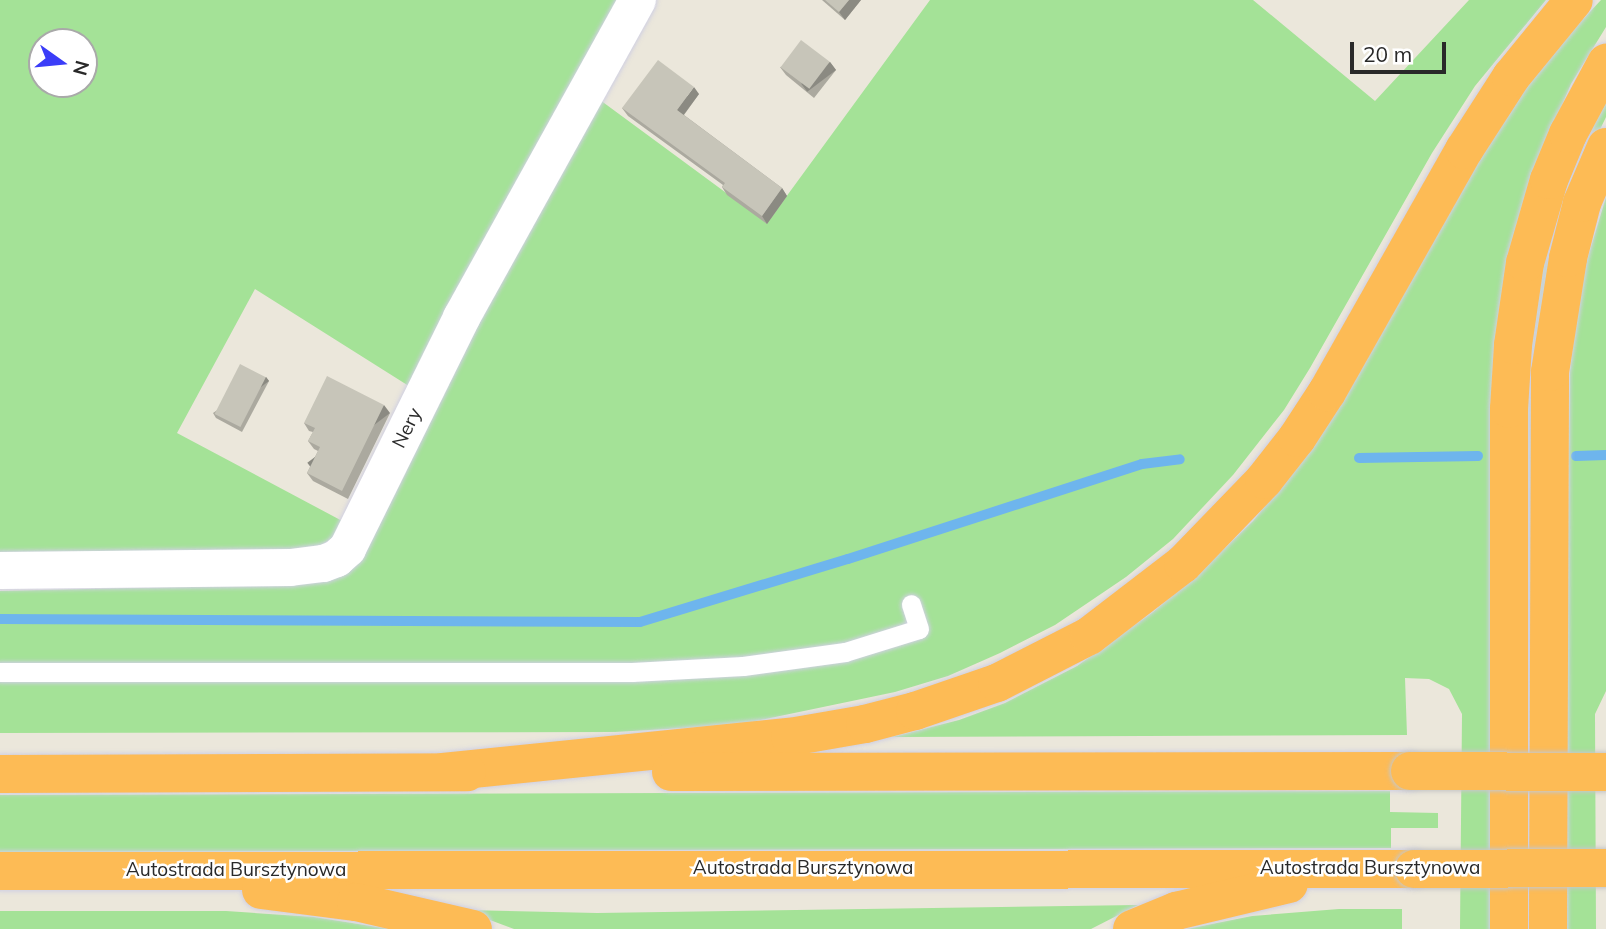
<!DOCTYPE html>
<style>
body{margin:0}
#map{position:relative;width:1606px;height:929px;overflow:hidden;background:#ebe7db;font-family:Mulish,sans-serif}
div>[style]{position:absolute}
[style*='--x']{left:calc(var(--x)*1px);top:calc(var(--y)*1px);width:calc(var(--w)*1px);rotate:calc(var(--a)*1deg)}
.green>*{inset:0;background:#a4e297}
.stream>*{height:10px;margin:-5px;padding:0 5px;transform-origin:5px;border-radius:5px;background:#6eb5ed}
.roads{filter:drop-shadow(0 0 2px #d0d0e2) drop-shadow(0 0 2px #d0d0e2)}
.lane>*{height:19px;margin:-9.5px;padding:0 9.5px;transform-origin:9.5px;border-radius:9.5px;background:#fff}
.street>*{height:37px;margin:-18.5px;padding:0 18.5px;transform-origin:18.5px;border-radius:18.5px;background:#fff}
.highway>*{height:38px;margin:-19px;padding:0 19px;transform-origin:19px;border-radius:19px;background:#fdbb55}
.bridges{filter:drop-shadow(0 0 2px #c7c7c7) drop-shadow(0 0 2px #c7c7c7)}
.highway-bridge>*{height:38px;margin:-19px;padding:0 19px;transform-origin:19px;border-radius:19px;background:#fdbb55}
.wall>*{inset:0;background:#aba99f}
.shaded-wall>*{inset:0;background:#8b8a82;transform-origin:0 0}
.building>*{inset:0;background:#c7c5b9;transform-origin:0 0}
span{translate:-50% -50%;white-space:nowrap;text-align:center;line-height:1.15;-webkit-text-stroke:5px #fff;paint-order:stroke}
.street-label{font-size:19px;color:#292929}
.north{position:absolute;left:28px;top:28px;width:70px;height:70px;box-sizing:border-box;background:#fff;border:2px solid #a9a9a9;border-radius:50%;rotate:105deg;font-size:19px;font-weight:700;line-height:28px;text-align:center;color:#292929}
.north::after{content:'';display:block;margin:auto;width:24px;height:32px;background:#3b3df8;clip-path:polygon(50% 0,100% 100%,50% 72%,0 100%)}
.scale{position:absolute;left:1350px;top:42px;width:96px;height:32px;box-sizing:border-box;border:4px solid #292929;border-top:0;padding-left:9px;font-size:21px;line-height:24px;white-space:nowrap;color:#292929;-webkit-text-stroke:5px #fff;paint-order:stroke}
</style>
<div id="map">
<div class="green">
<i style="clip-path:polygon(evenodd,0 0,624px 0,412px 388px,255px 289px,177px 433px,346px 523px,342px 532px,315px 549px,0 556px,0 0,42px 42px,84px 42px,84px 84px,42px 84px,42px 42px)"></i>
<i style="clip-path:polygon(930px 0,1253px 0,1375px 101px,1469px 0,1546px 0,1475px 86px,1432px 153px,1310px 368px,1284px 410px,1233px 475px,1173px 539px,1126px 577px,1055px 625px,1000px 653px,948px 676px,895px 692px,737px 725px,615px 732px,0 733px,0 591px,298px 584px,322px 581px,600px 100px,767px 223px)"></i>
<i style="clip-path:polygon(1601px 0,1606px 0,1606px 27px,1571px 84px,1539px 159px,1492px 929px,1460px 929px,1462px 714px,1449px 689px,1429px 679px,1405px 678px,1407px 735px,892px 737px,959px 720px,1005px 703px,1077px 666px,1153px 612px,1197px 575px,1253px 521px,1288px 478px,1488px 144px,1544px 61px)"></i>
<i style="clip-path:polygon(1606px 94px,1606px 117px,1581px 169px,1536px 727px,1523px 727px,1528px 365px,1538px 281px,1562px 190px)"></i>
<i style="clip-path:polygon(1606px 197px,1606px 691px,1595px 714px,1596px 929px,1563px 929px,1570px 371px,1581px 280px)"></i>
<i style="clip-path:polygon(1390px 791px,1390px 812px,1438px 813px,1438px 828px,1391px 828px,1391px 848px,0 852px,0 795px)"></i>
<i style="clip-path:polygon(1138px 905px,1091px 929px,514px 929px,463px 910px,597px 913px)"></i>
<i style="clip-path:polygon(1339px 909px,1402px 909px,1402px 929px,1187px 929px,1252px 916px)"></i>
<i style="clip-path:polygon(0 911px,226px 911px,314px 917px,390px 929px,0 929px)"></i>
</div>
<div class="stream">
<i style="--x:1576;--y:456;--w:30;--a:-2"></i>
<i style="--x:1359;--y:458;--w:119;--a:-1"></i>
<i style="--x:0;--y:619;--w:640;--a:0.27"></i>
<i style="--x:640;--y:622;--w:217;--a:-16.9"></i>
<i style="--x:848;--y:559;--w:309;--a:-17.9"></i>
<i style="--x:1142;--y:464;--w:38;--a:-7"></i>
</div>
<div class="roads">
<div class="lane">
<i style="--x:0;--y:672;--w:632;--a:0"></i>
<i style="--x:632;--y:672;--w:111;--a:-3.1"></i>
<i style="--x:743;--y:666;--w:103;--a:-7.8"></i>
<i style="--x:845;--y:652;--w:77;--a:-17.3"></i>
<i style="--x:919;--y:629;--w:26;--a:-108"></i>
</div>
<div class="street">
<i style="--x:0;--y:570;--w:290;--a:-0.6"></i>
<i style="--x:290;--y:567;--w:33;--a:-7"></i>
<i style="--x:323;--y:563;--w:14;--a:-21"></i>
<i style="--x:336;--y:558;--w:15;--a:-42"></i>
<i style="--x:347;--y:548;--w:258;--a:-63.7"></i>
<i style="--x:461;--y:317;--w:363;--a:-61"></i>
</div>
<div class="highway">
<i style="--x:443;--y:772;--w:349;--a:-5.8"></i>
<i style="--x:790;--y:737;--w:76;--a:-9.8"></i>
<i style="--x:865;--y:724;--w:52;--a:-14.6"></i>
<i style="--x:915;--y:711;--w:87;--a:-18.9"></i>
<i style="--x:997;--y:683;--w:103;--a:-27.1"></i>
<i style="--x:1089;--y:636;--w:118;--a:-37.5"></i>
<i style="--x:1183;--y:564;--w:117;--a:-46"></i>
<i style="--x:1264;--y:480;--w:53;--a:-51.8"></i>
<i style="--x:1297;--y:438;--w:55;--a:-56.9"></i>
<i style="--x:1327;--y:392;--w:278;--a:-60.5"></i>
<i style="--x:1464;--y:150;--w:87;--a:-57.2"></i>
<i style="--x:1511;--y:77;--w:99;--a:-50.7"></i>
<i style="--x:671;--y:772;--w:739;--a:-0.08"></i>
<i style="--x:0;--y:774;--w:467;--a:-0.2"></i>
<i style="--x:0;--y:871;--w:1414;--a:-0.08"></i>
<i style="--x:261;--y:890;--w:96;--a:7.2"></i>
<i style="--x:356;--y:902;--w:120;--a:13"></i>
<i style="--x:1132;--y:929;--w:48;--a:-22.2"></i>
<i style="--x:1176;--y:911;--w:116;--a:-13.4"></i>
<i style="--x:1509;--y:929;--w:520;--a:-90"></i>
<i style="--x:1509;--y:409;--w:64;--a:-86.4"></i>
<i style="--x:1513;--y:345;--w:83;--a:-81.7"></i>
<i style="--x:1525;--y:263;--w:86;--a:-73.9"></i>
<i style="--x:1549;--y:180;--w:50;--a:-67.6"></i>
<i style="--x:1568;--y:134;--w:81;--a:-61.8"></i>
<i style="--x:1548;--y:929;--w:557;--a:-89.79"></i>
<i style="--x:1550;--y:372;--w:115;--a:-81"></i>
<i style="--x:1568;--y:258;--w:57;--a:-75.7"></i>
<i style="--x:1582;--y:203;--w:61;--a:-66.8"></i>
</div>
</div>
<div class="bridges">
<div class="highway-bridge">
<i style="--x:1410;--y:771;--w:196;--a:0.3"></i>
<i style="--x:1414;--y:869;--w:192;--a:-0.3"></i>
</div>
</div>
<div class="wall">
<i style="clip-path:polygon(822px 0,861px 0,845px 20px)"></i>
<i style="clip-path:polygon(830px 62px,836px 70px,814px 98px,786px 75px,780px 67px)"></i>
<i style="clip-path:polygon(699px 94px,684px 115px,782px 188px,787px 196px,767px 224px,727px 195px,722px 187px,723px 185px,628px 116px,622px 108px)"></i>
<i style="clip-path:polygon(266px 377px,269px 381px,242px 432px,216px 418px,213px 413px)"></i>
<i style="clip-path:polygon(390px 413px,348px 499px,313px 481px,307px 473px,318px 451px,314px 449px,308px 441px,313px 432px,309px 431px,304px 423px)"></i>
</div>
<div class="shaded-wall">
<i style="clip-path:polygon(849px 0,861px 0,845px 20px,839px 12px)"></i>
<i style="left:830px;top:62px;width:10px;height:36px;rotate:53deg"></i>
<i style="clip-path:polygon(694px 87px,699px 94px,682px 117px,677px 110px)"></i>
<i style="clip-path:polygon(782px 188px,787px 196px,767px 224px,762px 216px)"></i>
<i style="left:266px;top:377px;width:5px;height:58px;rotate:53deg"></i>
<i style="left:384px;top:405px;width:10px;height:96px;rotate:53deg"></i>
</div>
<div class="building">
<i style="clip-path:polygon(825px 0,849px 0,839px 12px)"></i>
<i style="left:801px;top:40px;width:36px;height:34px;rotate:37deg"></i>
<i style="clip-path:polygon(658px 60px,694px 87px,677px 110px,782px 188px,762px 216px,722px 187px,725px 183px,622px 108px)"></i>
<i style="left:240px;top:364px;width:29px;height:56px;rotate:27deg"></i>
<i style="clip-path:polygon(327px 376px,384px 405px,342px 491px,307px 473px,320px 447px,308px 441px,315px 428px,304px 423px)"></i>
</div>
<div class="street-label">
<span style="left:407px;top:428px;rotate:-64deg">Nery</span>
<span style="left:803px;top:868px">Autostrada Bursztynowa</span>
<span style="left:1370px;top:868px">Autostrada Bursztynowa</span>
<span style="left:236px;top:870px">Autostrada Bursztynowa</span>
</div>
<div class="north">N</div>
<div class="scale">20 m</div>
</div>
